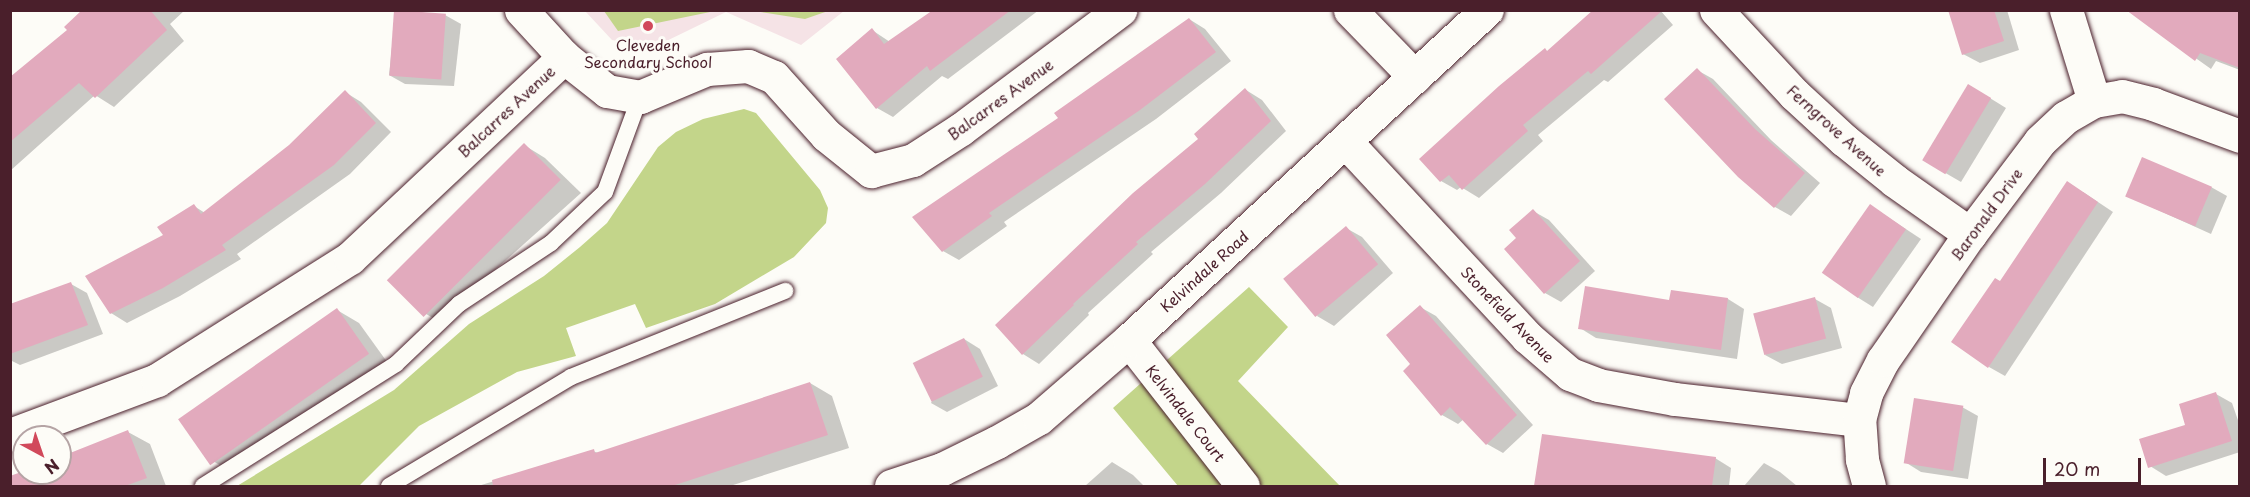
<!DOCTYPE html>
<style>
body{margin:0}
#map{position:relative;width:2250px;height:497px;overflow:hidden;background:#fdfcf7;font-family:"Playpen Sans",sans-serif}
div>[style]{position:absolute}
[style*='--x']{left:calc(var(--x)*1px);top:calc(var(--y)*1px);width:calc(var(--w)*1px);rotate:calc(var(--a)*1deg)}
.built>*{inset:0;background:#f5e3e6}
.green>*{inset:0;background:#c3d58a}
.shadow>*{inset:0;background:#0003}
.building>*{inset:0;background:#e2aabd;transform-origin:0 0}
.roads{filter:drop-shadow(0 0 2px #4a1f2b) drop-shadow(0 0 2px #4a1f2b)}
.service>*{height:16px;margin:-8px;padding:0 8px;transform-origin:8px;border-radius:8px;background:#fdfcf7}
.minor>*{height:33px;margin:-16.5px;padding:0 16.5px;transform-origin:16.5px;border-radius:16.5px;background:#fdfcf7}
.tertiary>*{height:33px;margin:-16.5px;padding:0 16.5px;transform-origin:16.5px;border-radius:16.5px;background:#fdfcf7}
.dots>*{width:16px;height:16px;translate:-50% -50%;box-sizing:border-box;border:3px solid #fdfcf7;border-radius:50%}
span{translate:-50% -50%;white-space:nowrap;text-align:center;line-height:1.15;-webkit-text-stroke:6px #fdfcf7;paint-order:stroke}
.poi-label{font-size:15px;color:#4a1f2b}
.street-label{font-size:15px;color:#4a1f2b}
.frame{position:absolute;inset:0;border:12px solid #4a1f2b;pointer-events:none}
.north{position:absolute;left:12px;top:425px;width:60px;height:60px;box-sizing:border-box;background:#fdfcf7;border:2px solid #b5a4a5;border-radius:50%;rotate:140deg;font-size:16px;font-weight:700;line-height:24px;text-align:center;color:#4a1f2b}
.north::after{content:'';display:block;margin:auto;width:21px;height:27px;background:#d1495b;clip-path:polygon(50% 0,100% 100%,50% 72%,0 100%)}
.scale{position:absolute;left:2043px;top:458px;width:98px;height:27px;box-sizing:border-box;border:3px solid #4a1f2b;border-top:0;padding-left:8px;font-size:18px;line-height:21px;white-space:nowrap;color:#4a1f2b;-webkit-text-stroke:4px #fdfcf7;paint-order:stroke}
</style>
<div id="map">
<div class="built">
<i style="clip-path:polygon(585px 11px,844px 11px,801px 45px,726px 12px,652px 48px,612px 40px)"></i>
</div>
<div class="green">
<i style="clip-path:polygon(604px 11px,715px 11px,618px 31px)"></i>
<i style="clip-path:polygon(754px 11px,828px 10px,828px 11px,805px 19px)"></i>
<i style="clip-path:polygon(744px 109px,756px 113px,820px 190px,828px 208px,826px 223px,794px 257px,715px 304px,646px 328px,635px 304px,566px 328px,576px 356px,517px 372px,419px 426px,359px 486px,237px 486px,394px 390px,469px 324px,544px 276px,580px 247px,607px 223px,658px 147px,676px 132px,703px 119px)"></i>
<i style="clip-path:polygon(1249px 287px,1288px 327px,1238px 381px,1340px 486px,1178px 486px,1113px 408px)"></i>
</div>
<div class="shadow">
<i style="clip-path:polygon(85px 10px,185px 10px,170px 24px,184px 41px,114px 107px,95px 95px,10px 171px,10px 79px,69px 30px)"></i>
<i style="clip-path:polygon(396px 10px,445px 15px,461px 24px,454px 86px,405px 84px,389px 75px)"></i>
<i style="clip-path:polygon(935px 10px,1039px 10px,948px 79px,942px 76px,893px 117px,877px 108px,872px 30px,890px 42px)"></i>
<i style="clip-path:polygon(1660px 10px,1673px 25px,1608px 82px,1604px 80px,1538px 135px,1543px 141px,1479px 198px,1461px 187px,1457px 190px,1441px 181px,1421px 159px,1545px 50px,1548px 52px)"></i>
<i style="clip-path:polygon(1949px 10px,2007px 10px,2019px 50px,1980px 63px,1963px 54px)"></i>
<i style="clip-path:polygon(2131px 12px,2240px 13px,2240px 70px,2216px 61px,2211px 69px)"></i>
<i style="clip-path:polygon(1189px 19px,1205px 29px,1231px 61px,1156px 119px,1004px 222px,1007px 226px,959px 260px,943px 251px,1060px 118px)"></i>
<i style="clip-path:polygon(1697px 70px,1713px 79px,1771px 140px,1820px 183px,1791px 216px,1775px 207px)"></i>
<i style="clip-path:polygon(1246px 90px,1262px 100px,1286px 131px,1221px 193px,1151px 252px,1153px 254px,1088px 313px,1089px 315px,1039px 364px,1023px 354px,997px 325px,1201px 139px)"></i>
<i style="clip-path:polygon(345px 92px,361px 102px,391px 132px,350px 174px,237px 254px,241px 259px,180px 296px,127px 323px,111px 313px,165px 236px,194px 206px,205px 213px,290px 146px)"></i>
<i style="clip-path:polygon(1985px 95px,2006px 108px,1961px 182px,1923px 160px)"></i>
<i style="clip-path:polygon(524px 145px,545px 158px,581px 193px,438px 321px,416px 308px)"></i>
<i style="clip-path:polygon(2211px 187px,2227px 196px,2211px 234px,2127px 196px)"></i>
<i style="clip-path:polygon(2083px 192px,2113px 212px,2005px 376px,1989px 367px,2001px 283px)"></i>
<i style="clip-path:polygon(1871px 206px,1921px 239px,1873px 307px,1857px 297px)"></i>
<i style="clip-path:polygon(1533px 211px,1549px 220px,1595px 271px,1561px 302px,1545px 293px,1519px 238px)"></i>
<i style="clip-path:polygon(1346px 228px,1362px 237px,1393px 273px,1334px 326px,1317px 316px)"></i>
<i style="clip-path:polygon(71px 284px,87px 293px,103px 334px,20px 365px,10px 360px,10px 306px)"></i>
<i style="clip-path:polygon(1728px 299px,1744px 309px,1737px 359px,1596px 338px,1580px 328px,1671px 302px)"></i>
<i style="clip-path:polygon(1815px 299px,1831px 308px,1842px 348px,1782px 364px,1765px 355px)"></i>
<i style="clip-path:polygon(1420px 307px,1436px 316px,1533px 425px,1503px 453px,1487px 444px,1464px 419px,1458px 424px,1442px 415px,1413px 364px)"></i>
<i style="clip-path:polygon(337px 310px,359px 323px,390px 366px,225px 468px,204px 456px)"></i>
<i style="clip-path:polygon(964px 339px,980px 349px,998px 386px,947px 412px,931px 403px)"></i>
<i style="clip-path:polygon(810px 383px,832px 396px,849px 448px,730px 486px,478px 486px,593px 451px,598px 453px)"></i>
<i style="clip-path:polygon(2216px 394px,2232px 403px,2240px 426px,2240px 452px,2166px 476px,2150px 466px)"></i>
<i style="clip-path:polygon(1962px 407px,1978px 416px,1968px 479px,1921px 472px,1905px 462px)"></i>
<i style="clip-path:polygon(128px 432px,150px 444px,166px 486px,10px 486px,10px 477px,24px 472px,60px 473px,60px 458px)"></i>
<i style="clip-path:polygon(1715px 458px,1731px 468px,1729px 486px,1552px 486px,1537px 478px)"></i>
<i style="clip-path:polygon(1112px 462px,1133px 475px,1144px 486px,1085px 486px)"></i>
<i style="clip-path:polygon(1764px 463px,1780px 472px,1797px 486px,1744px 486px)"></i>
</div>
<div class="building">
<i style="clip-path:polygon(82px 10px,150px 10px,167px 30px,95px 98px,79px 83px,10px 142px,10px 77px,67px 30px,64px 27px)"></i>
<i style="left:394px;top:10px;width:52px;height:66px;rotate:4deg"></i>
<i style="clip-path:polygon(933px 10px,1011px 10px,930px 71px,927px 66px,876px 109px,836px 59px,872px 28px,884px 44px)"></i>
<i style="clip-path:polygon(1593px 10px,1663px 10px,1591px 74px,1588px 71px,1523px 125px,1528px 131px,1462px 190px,1449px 175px,1440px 182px,1419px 159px,1499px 86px,1545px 48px,1547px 51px)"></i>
<i style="clip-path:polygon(1948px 10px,1994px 10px,2004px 41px,1962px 55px)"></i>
<i style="clip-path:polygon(2126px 10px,2240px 10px,2240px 68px,2200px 53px,2195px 61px)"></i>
<i style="clip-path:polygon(1189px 18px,1216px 52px,1140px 110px,989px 213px,992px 216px,942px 252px,912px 217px,1058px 118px,1054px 113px)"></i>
<i style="clip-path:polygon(1697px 68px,1755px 129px,1805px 173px,1774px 208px,1738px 177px,1664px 99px)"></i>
<i style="left:1968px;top:84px;width:27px;height:89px;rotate:31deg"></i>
<i style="clip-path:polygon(1245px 88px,1271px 121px,1205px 184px,1136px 242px,1138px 244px,1073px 304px,1074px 305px,1022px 355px,995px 325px,1133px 193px,1198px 139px,1194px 134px)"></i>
<i style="clip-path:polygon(345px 90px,376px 123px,334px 165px,222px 245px,226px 250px,163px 288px,110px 314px,85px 276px,163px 235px,157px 227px,194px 204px,201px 214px,289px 145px)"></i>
<i style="left:524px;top:143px;width:52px;height:194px;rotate:45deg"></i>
<i style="left:2142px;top:157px;width:76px;height:43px;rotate:23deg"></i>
<i style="clip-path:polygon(2067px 181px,2098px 202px,1988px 368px,1951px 342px,1995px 278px,2000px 281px)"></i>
<i style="left:1870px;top:204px;width:44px;height:84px;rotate:35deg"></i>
<i style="clip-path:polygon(1533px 209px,1580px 261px,1544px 294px,1504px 249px,1516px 238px,1509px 230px)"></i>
<i style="left:1346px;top:226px;width:50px;height:82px;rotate:50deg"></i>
<i style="clip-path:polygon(71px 282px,88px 325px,10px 354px,10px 304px)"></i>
<i style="clip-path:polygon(1585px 286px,1669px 300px,1671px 290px,1728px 298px,1721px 350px,1578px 329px)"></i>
<i style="left:1815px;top:297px;width:43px;height:64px;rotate:75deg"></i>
<i style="clip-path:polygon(1420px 305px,1517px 415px,1486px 445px,1450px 407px,1441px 416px,1403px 371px,1410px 364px,1386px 335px)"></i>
<i style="left:337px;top:308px;width:56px;height:194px;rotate:55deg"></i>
<i style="left:964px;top:338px;width:43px;height:57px;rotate:64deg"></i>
<i style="clip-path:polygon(810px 382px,828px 435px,672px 486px,493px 486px,492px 480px,594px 449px,595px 453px)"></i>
<i style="clip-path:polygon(2216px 392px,2232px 441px,2148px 468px,2139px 439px,2185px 425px,2179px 404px)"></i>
<i style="left:1914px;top:398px;width:50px;height:66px;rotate:9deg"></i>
<i style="clip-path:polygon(128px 430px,147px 478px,125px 486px,10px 486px,10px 476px,24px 471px,24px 473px,60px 473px,60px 457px)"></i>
<i style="clip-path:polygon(1542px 434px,1716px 457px,1712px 486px,1534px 486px)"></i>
</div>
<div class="roads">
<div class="service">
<i style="--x:203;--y:486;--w:228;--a:-32.3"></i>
<i style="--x:396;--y:364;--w:87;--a:-43.6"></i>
<i style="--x:459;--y:304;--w:110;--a:-33.5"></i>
<i style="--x:551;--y:243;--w:74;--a:-43.4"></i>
<i style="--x:605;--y:192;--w:101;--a:-69.8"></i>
<i style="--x:389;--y:486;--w:212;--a:-30.9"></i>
<i style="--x:571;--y:377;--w:231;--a:-21.9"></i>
</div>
<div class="minor">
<i style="--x:521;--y:10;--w:64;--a:47.5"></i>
<i style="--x:564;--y:57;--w:55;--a:38.3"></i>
<i style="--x:607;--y:91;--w:34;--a:10"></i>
<i style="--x:640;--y:97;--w:73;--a:-22.7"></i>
<i style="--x:707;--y:69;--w:41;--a:-4.2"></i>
<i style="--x:748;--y:66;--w:28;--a:23"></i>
<i style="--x:774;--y:77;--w:78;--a:48.1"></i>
<i style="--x:826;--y:135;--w:58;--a:38.7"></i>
<i style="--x:871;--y:171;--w:43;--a:-14.7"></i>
<i style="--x:913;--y:160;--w:57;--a:-32.9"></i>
<i style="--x:961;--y:129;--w:199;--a:-36.8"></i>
<i style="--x:1350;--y:10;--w:93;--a:45.9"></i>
<i style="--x:1716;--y:10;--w:115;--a:47.1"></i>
<i style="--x:1794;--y:94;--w:68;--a:42.6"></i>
<i style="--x:1844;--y:140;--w:65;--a:38.8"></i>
<i style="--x:1895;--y:181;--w:92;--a:35.2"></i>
<i style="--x:2066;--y:10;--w:95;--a:72.9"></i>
<i style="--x:1346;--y:142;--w:266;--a:47.1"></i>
<i style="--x:1527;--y:337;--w:57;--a:40.7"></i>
<i style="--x:1570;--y:374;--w:30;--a:21"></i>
<i style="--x:1598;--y:385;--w:78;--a:10.3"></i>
<i style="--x:1675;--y:399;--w:185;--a:6.5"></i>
<i style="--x:1129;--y:340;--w:185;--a:52"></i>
<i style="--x:10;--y:435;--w:157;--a:-20.5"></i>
<i style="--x:157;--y:380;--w:228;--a:-32.3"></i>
<i style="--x:350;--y:258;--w:294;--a:-43.2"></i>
<i style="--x:1869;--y:486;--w:28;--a:-105"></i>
<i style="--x:1862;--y:459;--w:39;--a:-94"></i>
<i style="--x:1859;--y:420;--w:28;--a:-75"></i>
<i style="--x:1866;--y:393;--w:37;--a:-63"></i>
<i style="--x:1883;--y:360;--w:153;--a:-55.4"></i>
<i style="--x:1970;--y:234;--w:116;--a:-53"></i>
<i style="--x:2040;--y:141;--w:35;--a:-43"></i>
<i style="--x:2066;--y:117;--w:32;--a:-30"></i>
<i style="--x:2094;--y:101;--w:28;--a:-10"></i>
<i style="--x:2122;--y:96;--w:32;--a:14"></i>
<i style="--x:2153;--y:104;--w:93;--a:20.2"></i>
</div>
<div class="tertiary">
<i style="--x:891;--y:486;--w:54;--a:-18.4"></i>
<i style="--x:942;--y:469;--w:61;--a:-26.1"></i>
<i style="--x:997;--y:442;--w:48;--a:-29.7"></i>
<i style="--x:1039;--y:418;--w:119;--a:-40.9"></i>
<i style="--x:1129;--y:340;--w:487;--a:-42.7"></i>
</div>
</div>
<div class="dots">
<i style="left:648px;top:26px;background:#d1495b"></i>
</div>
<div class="poi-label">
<span style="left:648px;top:53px">Cleveden<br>Secondary School</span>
</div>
<div class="street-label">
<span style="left:1000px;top:99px;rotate:-36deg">Balcarres Avenue</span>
<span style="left:506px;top:111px;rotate:-43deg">Balcarres Avenue</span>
<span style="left:1837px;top:130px;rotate:42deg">Ferngrove Avenue</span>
<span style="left:1986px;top:214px;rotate:-54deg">Baronald Drive</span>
<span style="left:1204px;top:271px;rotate:-42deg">Kelvindale Road</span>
<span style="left:1508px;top:314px;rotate:46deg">Stonefield Avenue</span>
<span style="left:1186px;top:413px;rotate:52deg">Kelvindale Court</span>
</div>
<div class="frame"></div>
<div class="north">N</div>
<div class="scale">20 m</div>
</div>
